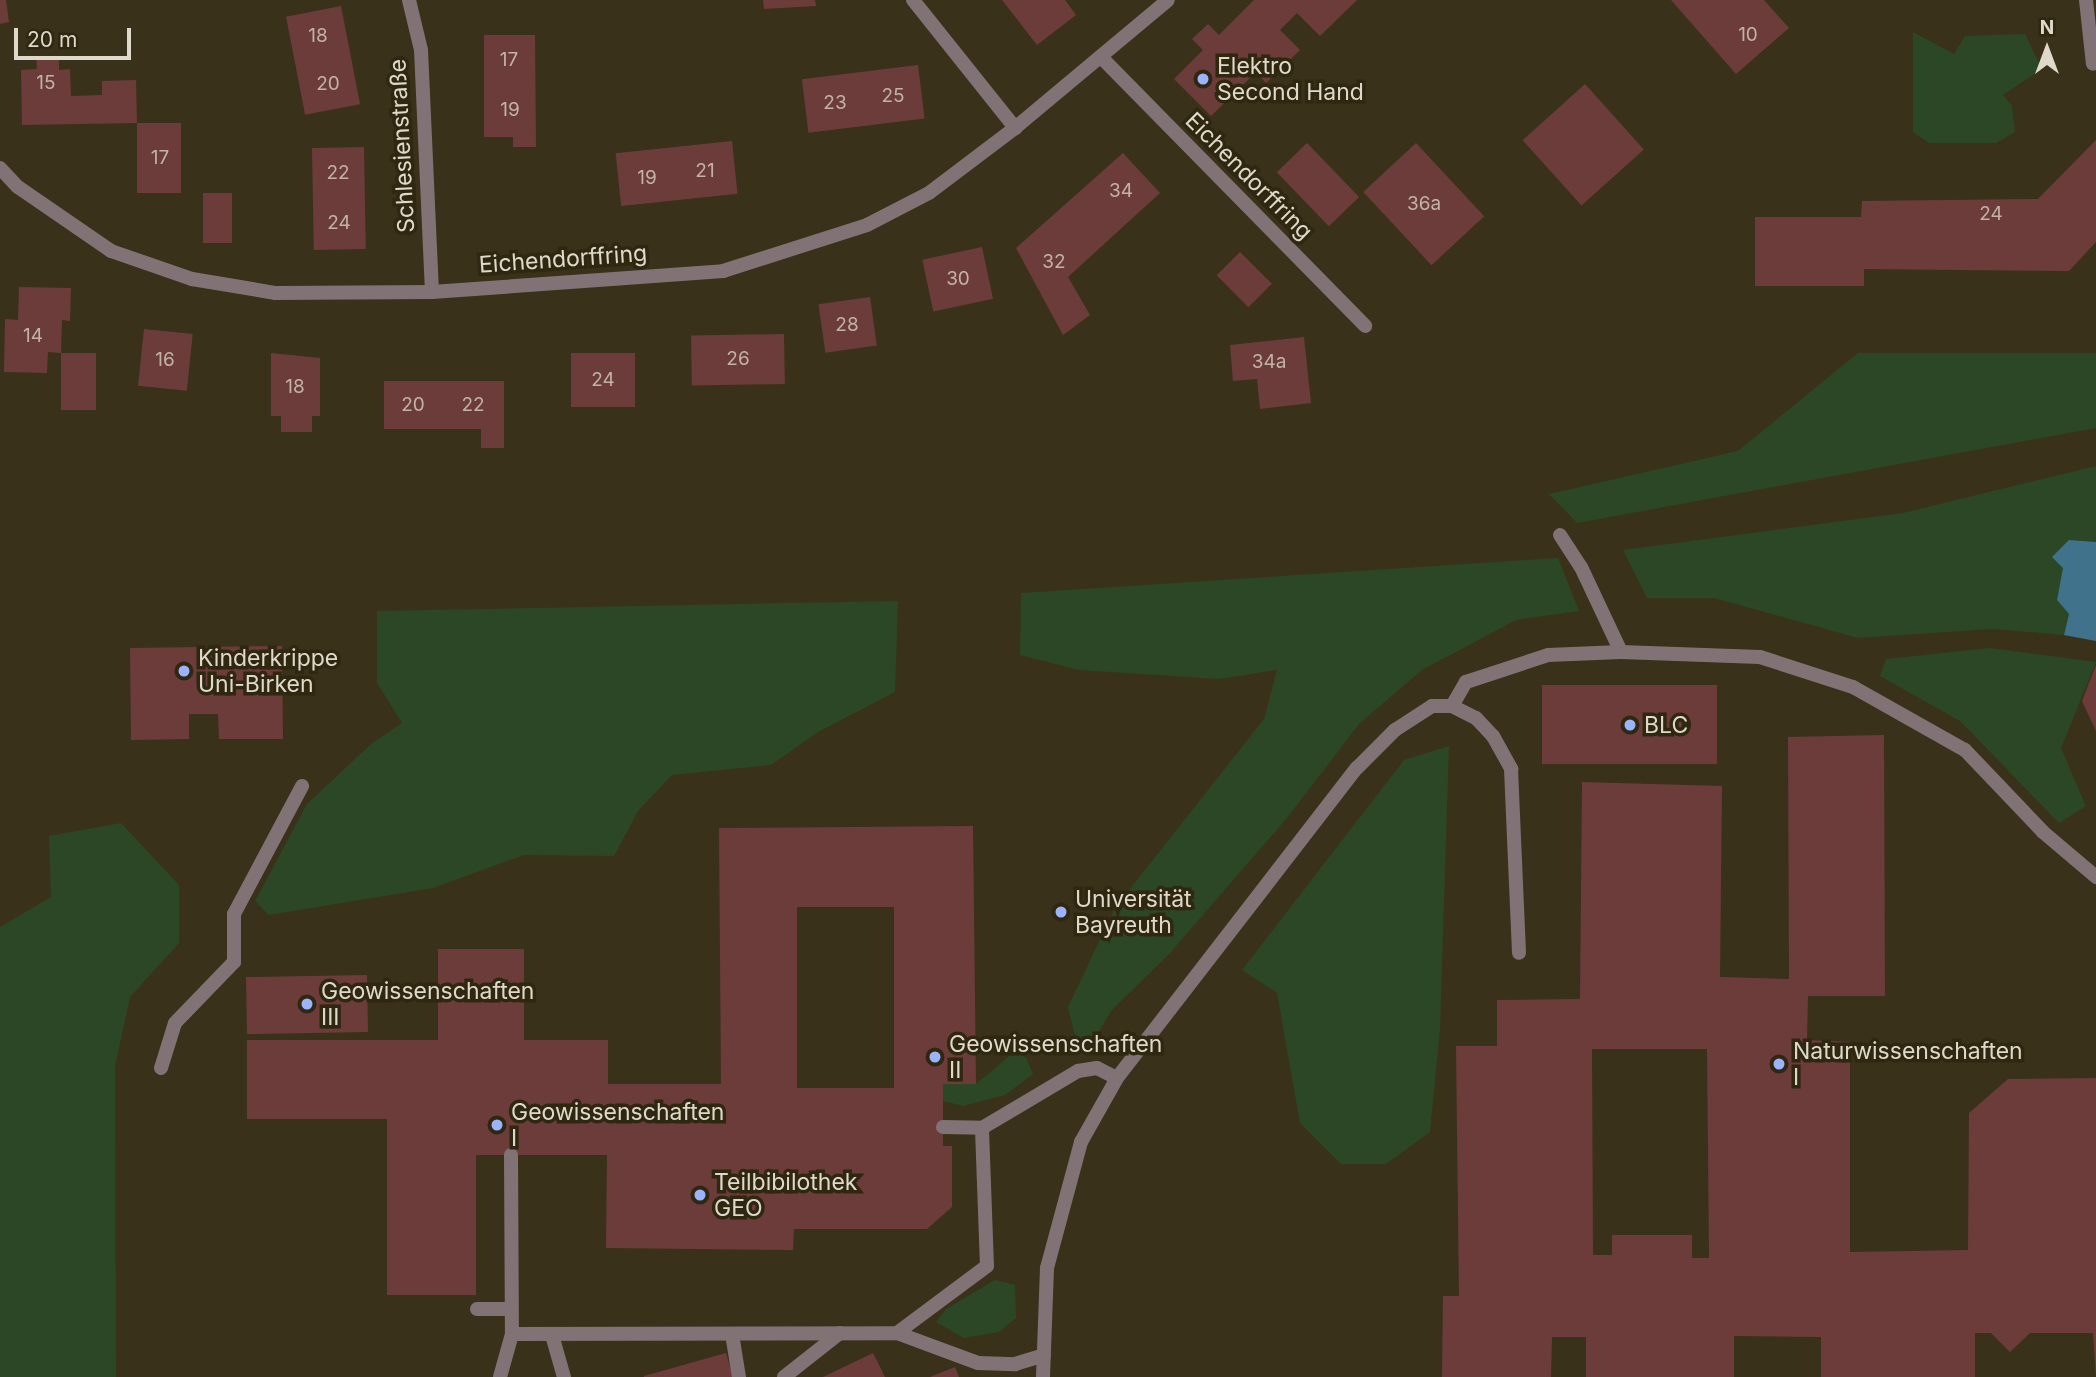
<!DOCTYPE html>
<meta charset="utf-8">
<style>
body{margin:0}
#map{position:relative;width:2096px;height:1377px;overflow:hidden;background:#3a311a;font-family:Inter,sans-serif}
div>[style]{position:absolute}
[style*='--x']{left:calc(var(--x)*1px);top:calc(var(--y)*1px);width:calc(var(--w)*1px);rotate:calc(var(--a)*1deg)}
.green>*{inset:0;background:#2c4725}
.water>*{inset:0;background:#40738b}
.building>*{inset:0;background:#6c3c3b;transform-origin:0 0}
.service>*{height:14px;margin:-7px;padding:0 7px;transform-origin:7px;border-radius:7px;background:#817375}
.pedestrian>*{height:14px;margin:-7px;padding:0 7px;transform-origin:7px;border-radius:7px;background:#817375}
.minor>*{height:14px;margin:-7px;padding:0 7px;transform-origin:7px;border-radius:7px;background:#817375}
.dots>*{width:19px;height:19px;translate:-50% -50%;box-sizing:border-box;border:4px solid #302710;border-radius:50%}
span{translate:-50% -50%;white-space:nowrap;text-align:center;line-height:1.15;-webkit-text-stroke:7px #302710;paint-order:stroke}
.number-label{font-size:19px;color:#c2b2a7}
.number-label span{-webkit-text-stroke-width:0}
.poi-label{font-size:23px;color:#ded9cb}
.left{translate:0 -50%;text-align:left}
.street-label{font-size:23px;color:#ded9cb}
.north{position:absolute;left:2012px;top:14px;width:70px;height:70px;-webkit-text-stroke:5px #302710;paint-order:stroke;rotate:0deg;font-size:19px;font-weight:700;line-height:28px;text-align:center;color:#ded9cb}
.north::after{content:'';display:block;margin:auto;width:24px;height:32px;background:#ded9cb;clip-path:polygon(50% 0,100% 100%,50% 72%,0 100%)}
.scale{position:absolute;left:14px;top:28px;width:117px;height:32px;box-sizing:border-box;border:4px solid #ded9cb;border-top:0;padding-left:9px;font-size:21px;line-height:24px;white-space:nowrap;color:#ded9cb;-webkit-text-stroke:5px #302710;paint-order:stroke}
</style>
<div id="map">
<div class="green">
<i style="clip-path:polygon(1913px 32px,1954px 54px,1965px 36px,2025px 34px,2042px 69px,2003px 95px,2012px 106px,2015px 132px,1996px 143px,1929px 143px,1913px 132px)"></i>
<i style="clip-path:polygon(1858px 353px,2096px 353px,2096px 428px,1577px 523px,1549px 494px,1738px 451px)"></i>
<i style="clip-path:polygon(2096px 466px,2096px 542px,2069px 541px,2057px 600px,2069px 614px,2064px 635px,1992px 629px,1858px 638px,1714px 598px,1647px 598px,1623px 550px,1903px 513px)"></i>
<i style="clip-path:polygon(1558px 558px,1579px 611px,1516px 620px,1422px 670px,1359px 724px,1287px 818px,1170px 953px,1111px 1011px,1095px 1038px,1077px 1044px,1068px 1007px,1115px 908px,1264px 719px,1277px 670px,1219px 679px,1079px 670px,1020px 655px,1021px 593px)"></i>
<i style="clip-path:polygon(898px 601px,895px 692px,818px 732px,771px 765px,672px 775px,638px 811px,614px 856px,524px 855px,433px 888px,269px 915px,255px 901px,307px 804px,371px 744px,402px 723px,377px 683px,377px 611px)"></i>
<i style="clip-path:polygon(1990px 648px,2096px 662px,2061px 748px,2086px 806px,2059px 823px,1960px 721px,1880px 676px,1886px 659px)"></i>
<i style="clip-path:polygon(1449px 746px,1440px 1029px,1430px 1132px,1386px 1164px,1341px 1164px,1300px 1123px,1277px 993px,1242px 970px,1404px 760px)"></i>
<i style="clip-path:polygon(121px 823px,179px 885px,179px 943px,130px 997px,115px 1066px,116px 1377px,0 1377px,0 927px,51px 897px,49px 836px)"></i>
<i style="clip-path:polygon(1013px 1053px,1026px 1057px,1033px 1074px,1005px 1095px,963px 1106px,943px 1101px,943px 1084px,976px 1084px)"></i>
<i style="clip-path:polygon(995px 1280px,1015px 1285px,1016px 1318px,999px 1332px,964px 1338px,936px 1322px,946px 1309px)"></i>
</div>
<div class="water">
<i style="clip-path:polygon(2069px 540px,2096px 542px,2096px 641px,2064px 635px,2069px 614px,2057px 600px,2063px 568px,2052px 557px)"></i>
</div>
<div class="building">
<i style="clip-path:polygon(0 0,6px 0,9px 22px,0 24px)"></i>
<i style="clip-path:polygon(763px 0,815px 0,816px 6px,764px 9px)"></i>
<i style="clip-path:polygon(1002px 0,1065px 0,1076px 15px,1037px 45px)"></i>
<i style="clip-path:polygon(1254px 0,1357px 0,1320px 36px,1297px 13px,1280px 30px,1300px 50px,1266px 83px,1256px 72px,1211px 116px,1174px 79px,1203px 50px,1192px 39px,1208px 24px,1219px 35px)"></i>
<i style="clip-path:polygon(1671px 0,1764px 0,1789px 28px,1736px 74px)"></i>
<i style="left:341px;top:6px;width:100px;height:56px;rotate:79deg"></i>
<i style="clip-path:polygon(484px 35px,535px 35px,536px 147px,513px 147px,513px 137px,484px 137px)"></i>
<i style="clip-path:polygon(36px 56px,59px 56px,59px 70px,70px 69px,71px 96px,102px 95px,102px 81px,136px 80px,137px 123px,22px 125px,21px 70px,37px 69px)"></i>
<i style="left:918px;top:65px;width:54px;height:117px;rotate:83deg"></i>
<i style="left:1585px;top:84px;width:88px;height:84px;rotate:48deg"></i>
<i style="left:137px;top:123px;width:44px;height:70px"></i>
<i style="clip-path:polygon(2096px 140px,2096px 242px,2069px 271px,1864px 269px,1864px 286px,1755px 286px,1755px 217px,1861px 217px,1862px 201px,2038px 199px)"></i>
<i style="left:732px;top:141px;width:53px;height:117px;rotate:84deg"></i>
<i style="left:1307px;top:143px;width:75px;height:42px;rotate:46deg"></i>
<i style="left:1416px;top:143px;width:100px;height:72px;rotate:47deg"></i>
<i style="left:364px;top:147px;width:102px;height:52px;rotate:89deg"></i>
<i style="clip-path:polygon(1123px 153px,1160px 193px,1068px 277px,1090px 315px,1063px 335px,1016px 248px)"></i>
<i style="left:203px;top:193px;width:29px;height:50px"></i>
<i style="left:982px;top:247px;width:53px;height:61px;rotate:78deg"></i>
<i style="left:1240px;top:252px;width:45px;height:33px;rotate:45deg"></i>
<i style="clip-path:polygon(19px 287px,71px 288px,70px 321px,62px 320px,61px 353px,48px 352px,47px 373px,4px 372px,5px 319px,18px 320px)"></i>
<i style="left:870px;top:297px;width:49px;height:52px;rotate:82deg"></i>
<i style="left:144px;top:329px;width:49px;height:57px;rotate:6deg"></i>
<i style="left:784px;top:334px;width:50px;height:93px;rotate:89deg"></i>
<i style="clip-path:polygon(1304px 337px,1311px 403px,1260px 409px,1257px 379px,1233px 381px,1230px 345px)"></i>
<i style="left:61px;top:353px;width:35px;height:57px"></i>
<i style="clip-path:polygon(271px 353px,320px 358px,320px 416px,312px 416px,312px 432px,281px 432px,281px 416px,271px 416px)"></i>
<i style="left:571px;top:353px;width:64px;height:54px"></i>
<i style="clip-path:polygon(384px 381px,504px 381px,504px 448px,481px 448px,481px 429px,384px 429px)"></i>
<i style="clip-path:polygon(282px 646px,283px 739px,219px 739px,218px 714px,189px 714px,189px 739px,131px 740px,130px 648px)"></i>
<i style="clip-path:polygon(2096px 665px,2096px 731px,2082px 701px)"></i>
<i style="left:1542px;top:685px;width:175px;height:79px"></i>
<i style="clip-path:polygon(evenodd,1884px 735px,1885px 996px,1808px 996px,1807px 1040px,1850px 1042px,1850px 1252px,1968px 1250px,1969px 1113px,2008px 1079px,2096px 1078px,2096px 1377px,2093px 1333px,2030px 1333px,2010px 1352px,1991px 1333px,1975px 1333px,1975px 1377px,1821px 1377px,1821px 1337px,1734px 1336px,1734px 1377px,1586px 1377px,1586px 1337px,1552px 1337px,1551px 1377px,1442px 1377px,1443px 1296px,1459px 1296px,1456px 1046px,1497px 1046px,1497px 1000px,1580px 999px,1582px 782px,1722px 786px,1720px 977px,1789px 979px,1788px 737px,1884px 735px,1592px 1049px,1707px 1049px,1709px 1258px,1692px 1258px,1692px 1235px,1612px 1235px,1612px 1255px,1593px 1255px,1592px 1049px)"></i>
<i style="clip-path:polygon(evenodd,973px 826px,976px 1084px,943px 1084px,943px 1146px,952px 1146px,952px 1207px,927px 1229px,794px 1229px,793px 1250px,606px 1248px,607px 1155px,476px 1155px,476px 1295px,387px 1295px,387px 1119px,247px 1119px,247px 1040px,438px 1040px,438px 949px,524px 949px,524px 1040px,608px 1040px,608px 1084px,721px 1084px,719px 828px,973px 826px,797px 907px,894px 907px,894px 1088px,797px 1088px,797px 907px)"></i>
<i style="left:367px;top:975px;width:57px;height:121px;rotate:89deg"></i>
<i style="clip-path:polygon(726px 1353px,733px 1377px,644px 1377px,644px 1376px)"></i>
<i style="clip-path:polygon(873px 1353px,885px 1377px,823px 1377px)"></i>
<i style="clip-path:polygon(955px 1367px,959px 1377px,930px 1377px)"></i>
</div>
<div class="service">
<i style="--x:2086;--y:0;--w:64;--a:83.8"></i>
<i style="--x:161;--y:1068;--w:47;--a:-72.7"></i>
<i style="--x:175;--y:1023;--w:85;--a:-46"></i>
<i style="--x:234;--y:962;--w:48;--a:-90"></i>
<i style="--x:234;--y:914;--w:145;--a:-62"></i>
<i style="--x:943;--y:1127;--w:39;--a:1"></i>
<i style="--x:897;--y:1333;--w:86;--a:20.3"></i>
<i style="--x:978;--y:1363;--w:37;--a:2"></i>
<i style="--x:1015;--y:1364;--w:30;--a:-17"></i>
</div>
<div class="pedestrian">
<i style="--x:1560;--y:535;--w:38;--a:57"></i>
<i style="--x:1581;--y:567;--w:94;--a:64.8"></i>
<i style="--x:1452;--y:706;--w:28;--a:-60"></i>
<i style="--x:1466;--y:682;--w:86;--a:-18.2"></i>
<i style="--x:1548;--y:655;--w:73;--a:-2.4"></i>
<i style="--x:1621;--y:652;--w:139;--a:2.1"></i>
<i style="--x:1760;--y:657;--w:98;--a:17.9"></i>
<i style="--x:1853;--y:687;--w:129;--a:29.4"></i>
<i style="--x:1965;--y:750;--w:113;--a:46.4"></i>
<i style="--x:2043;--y:832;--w:70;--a:40.3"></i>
<i style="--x:511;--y:1155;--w:179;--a:89.7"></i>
<i style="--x:477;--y:1309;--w:34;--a:0"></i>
<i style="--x:732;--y:1334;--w:44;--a:80.8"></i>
<i style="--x:552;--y:1335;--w:44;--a:74.1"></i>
<i style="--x:500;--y:1377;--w:45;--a:-74.4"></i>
<i style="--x:512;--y:1334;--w:385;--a:-0.1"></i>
<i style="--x:897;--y:1333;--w:112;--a:-36.7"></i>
<i style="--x:987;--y:1266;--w:138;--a:-92.1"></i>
<i style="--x:982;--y:1128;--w:112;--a:-30.7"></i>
<i style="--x:1078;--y:1071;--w:19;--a:-9"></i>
<i style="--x:1097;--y:1068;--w:22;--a:27"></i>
<i style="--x:784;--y:1377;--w:71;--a:-38.2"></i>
</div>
<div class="minor">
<i style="--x:409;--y:0;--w:51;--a:76.5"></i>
<i style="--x:421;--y:50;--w:242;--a:87.4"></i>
<i style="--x:913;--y:0;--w:164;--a:51.4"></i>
<i style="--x:1101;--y:57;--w:377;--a:45.5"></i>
<i style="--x:0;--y:168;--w:26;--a:47"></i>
<i style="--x:18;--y:187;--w:113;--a:34.5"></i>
<i style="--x:111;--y:251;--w:86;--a:19.1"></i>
<i style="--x:192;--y:279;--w:85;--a:9.5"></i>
<i style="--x:276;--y:293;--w:156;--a:-0.4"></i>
<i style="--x:432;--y:292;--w:292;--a:-4.1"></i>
<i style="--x:723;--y:271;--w:151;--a:-17.7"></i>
<i style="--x:867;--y:225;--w:70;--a:-27.3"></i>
<i style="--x:929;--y:193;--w:108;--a:-37.1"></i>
<i style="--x:1015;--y:128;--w:199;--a:-39.9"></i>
<i style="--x:1043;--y:1377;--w:109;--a:-87.9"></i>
<i style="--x:1047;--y:1268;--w:131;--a:-74.9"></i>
<i style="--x:1081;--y:1142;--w:73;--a:-60.6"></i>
<i style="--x:1117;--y:1078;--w:392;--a:-52.3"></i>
<i style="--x:1357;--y:768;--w:54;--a:-45"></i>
<i style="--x:1395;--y:730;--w:44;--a:-33"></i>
<i style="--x:1432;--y:706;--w:20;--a:0"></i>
<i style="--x:1452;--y:706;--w:27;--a:27"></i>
<i style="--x:1476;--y:718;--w:25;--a:47"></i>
<i style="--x:1493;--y:736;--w:38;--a:61"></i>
<i style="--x:1511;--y:769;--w:184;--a:87.5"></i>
</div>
<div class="dots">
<i style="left:1203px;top:79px;background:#9cb4fd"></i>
<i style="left:184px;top:671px;background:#9cb4fd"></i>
<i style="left:1630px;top:725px;background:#9cb4fd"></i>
<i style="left:1061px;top:912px;background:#9cb4fd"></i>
<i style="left:307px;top:1004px;background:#9cb4fd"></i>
<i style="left:935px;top:1057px;background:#9cb4fd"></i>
<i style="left:1779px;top:1064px;background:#9cb4fd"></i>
<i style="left:497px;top:1125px;background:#9cb4fd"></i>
<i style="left:700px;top:1195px;background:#9cb4fd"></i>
</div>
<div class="number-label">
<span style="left:1748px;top:35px">10</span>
<span style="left:318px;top:36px">18</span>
<span style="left:509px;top:60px">17</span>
<span style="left:46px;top:83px">15</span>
<span style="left:328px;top:84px">20</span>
<span style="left:893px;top:96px">25</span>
<span style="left:835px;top:103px">23</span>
<span style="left:510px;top:110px">19</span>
<span style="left:160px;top:158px">17</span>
<span style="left:705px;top:171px">21</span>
<span style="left:338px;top:173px">22</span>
<span style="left:647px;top:178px">19</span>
<span style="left:1121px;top:191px">34</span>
<span style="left:1424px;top:204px">36a</span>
<span style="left:1991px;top:214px">24</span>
<span style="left:339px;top:223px">24</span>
<span style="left:1054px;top:262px">32</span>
<span style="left:958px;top:279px">30</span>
<span style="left:847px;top:325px">28</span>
<span style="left:33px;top:336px">14</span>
<span style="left:738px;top:359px">26</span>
<span style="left:165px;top:360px">16</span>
<span style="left:1269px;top:362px">34a</span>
<span style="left:603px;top:380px">24</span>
<span style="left:295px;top:387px">18</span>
<span style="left:413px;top:405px">20</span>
<span style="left:473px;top:405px">22</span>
</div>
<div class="poi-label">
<span class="left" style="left:1217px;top:79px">Elektro<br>Second Hand</span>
<span class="left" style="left:198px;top:671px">Kinderkrippe<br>Uni-Birken</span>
<span class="left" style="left:1644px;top:725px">BLC</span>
<span class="left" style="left:1075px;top:912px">Universität<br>Bayreuth</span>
<span class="left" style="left:321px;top:1004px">Geowissenschaften<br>III</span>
<span class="left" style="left:949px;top:1057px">Geowissenschaften<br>II</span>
<span class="left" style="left:1793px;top:1064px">Naturwissenschaften<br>I</span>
<span class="left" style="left:511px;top:1125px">Geowissenschaften<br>I</span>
<span class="left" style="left:714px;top:1195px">Teilbibilothek<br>GEO</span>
</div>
<div class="street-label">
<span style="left:402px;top:146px;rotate:-93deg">Schlesienstraße</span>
<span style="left:1249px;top:176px;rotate:45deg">Eichendorffring</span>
<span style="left:563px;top:259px;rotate:-4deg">Eichendorffring</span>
</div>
<div class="north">N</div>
<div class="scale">20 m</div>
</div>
